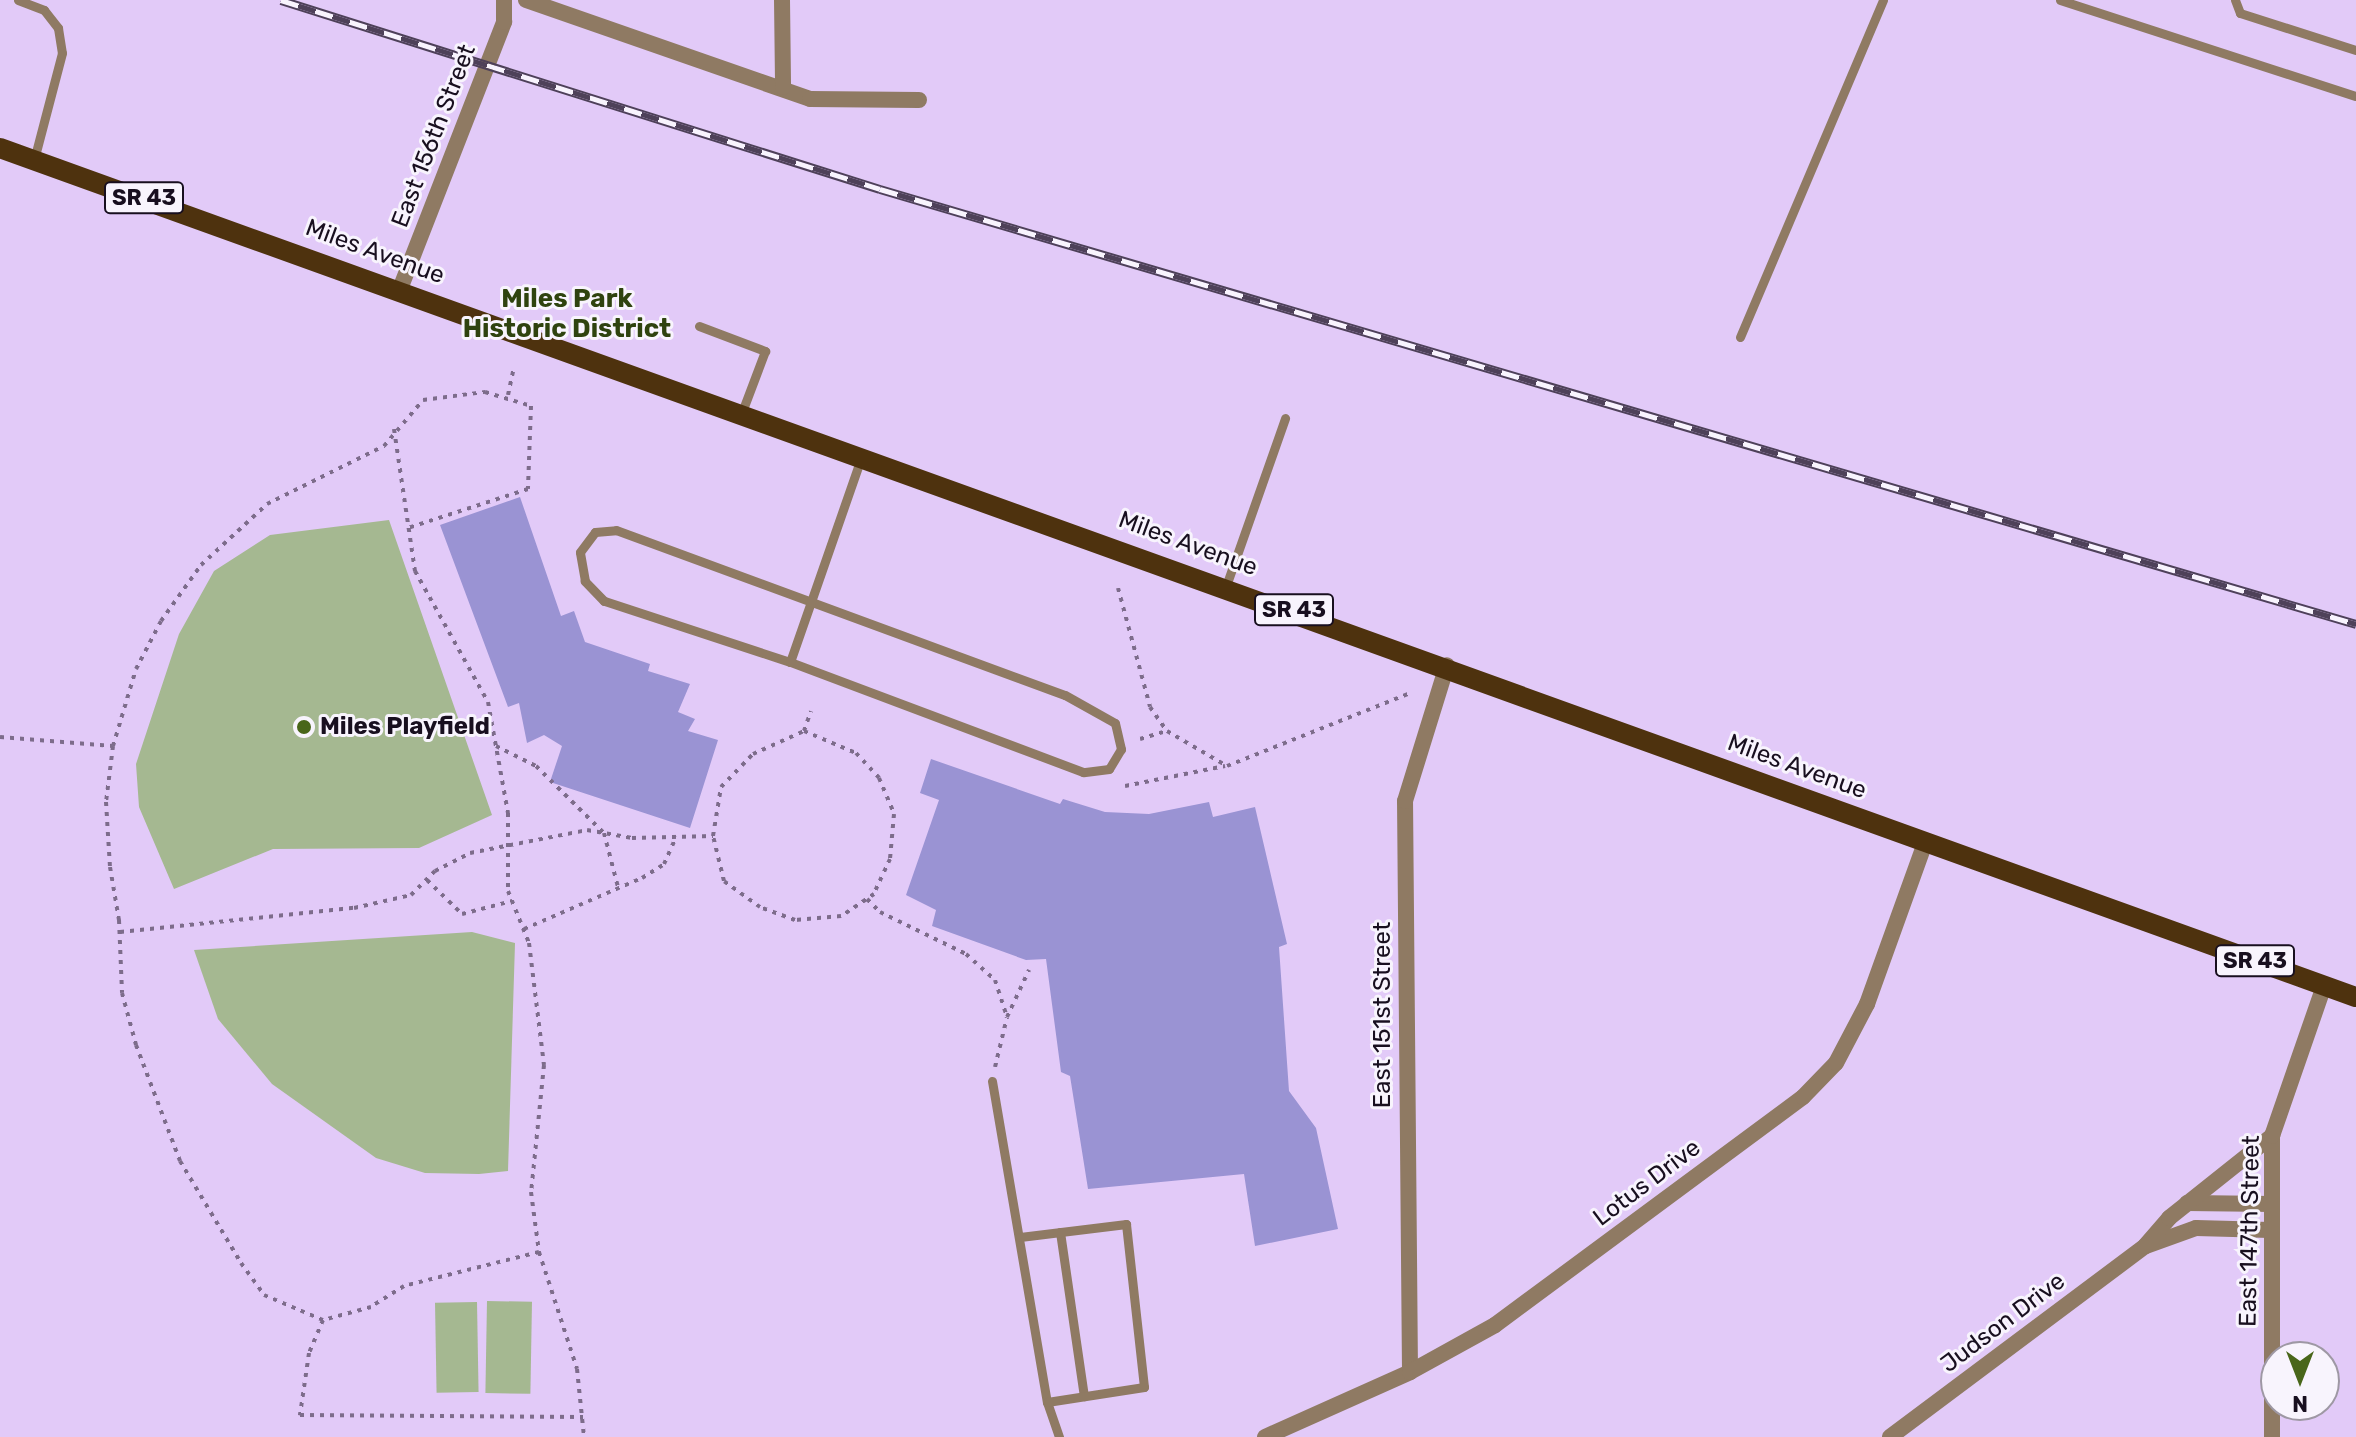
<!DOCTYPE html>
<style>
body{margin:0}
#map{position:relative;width:2356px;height:1437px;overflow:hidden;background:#e2caf8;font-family:Rubik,sans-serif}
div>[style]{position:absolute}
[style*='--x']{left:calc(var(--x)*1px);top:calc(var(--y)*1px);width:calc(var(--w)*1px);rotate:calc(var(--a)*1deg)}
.green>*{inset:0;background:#a5b891;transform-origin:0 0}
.building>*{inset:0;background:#9a93d3}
.path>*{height:4px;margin-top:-2px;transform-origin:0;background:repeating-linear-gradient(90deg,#7d6c8b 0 4px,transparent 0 10px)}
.service>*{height:9px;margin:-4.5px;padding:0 4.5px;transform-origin:4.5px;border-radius:4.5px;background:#8f7a63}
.minor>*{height:16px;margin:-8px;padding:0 8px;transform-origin:8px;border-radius:8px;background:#8f7a63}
.primary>*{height:20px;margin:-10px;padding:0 10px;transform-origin:10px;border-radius:10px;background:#4e320e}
.rail>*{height:9px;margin-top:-4.5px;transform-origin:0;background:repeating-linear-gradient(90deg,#f8f4fd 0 18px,#4e4159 0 36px);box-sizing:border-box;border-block:2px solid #4e4159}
.dots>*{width:22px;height:22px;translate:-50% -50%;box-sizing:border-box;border:4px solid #f8f4fd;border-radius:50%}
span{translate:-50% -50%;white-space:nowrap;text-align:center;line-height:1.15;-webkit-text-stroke:6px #f8f4fd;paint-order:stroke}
.shield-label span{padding:2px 6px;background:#f8f4fd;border:2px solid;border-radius:6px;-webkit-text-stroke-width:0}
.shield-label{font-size:22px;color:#180f1f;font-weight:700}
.street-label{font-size:24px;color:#180f1f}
.poi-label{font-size:24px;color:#180f1f;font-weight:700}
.left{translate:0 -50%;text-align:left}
.neighbourhood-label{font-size:26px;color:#2f430f;font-weight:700}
.north{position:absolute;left:2260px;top:1341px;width:80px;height:80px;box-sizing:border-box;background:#f8f4fd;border:2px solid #9e98a4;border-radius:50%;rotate:180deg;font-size:22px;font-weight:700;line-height:32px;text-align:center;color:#180f1f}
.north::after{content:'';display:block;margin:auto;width:28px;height:36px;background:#49661a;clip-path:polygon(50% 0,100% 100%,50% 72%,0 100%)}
</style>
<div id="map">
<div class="green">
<i style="clip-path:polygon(389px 520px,492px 815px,419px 848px,273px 849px,174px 889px,139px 807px,136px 764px,179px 634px,214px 571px,270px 535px)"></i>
<i style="clip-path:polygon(472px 932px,515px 943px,508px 1171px,479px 1174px,425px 1173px,376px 1158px,272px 1084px,218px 1019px,194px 950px)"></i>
<i style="left:487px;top:1301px;width:45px;height:92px;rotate:1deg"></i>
<i style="left:477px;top:1302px;width:90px;height:42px;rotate:89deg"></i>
</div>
<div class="building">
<i style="clip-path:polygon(520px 497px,561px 616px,574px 611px,585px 642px,650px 664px,648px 671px,690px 684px,678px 712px,695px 719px,688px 731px,718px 740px,690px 828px,550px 782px,562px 746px,544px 735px,527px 743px,519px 703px,508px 707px,440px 525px)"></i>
<i style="clip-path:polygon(931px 759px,1060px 804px,1063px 799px,1105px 812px,1149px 814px,1209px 802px,1213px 817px,1255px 807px,1287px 944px,1279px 947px,1289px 1091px,1316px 1128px,1338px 1229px,1255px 1246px,1244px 1174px,1088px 1189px,1070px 1076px,1061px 1072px,1046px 959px,1026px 960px,932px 926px,936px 910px,906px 895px,939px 800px,920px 793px)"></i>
</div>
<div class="path">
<i style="--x:508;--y:395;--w:25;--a:-78"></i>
<i style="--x:394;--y:429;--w:144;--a:81.6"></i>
<i style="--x:415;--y:571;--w:150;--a:60.9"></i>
<i style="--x:488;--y:702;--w:113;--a:79.8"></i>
<i style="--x:508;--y:813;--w:78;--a:90"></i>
<i style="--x:508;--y:891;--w:56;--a:68"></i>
<i style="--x:529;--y:943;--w:123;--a:83"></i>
<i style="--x:544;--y:1065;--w:128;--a:95.8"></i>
<i style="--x:531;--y:1192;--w:61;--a:82.4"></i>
<i style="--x:539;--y:1252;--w:123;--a:72"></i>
<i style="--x:577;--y:1369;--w:68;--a:84.1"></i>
<i style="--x:1118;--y:588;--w:123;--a:74.9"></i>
<i style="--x:1150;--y:707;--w:29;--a:55"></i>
<i style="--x:1167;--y:731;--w:69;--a:30.3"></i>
<i style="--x:1227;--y:766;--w:197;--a:-21.7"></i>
<i style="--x:804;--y:731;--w:56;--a:22.9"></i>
<i style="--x:856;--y:753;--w:34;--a:47"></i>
<i style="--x:879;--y:778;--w:39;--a:67"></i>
<i style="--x:894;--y:814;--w:45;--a:95.1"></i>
<i style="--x:890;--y:859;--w:38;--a:115"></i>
<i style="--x:874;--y:894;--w:40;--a:146"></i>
<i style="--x:841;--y:916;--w:46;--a:175"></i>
<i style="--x:795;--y:920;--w:37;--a:-160"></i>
<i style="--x:760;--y:907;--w:44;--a:-144.2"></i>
<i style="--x:724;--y:881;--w:46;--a:-103.7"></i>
<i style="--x:713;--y:836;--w:50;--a:-80.7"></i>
<i style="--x:721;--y:787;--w:46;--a:-45.9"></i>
<i style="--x:753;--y:754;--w:56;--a:-24.3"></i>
<i style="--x:804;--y:731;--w:21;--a:-71"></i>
<i style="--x:0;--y:737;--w:113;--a:4.6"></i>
<i style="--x:113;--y:746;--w:56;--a:97.1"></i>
<i style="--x:106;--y:802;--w:65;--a:86.5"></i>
<i style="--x:110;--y:867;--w:54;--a:80.4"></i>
<i style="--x:119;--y:920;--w:73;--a:87.6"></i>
<i style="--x:122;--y:993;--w:54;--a:74.9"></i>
<i style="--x:136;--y:1045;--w:124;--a:69.2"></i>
<i style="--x:180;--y:1161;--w:119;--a:59.1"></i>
<i style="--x:241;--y:1263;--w:39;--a:54"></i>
<i style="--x:264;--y:1295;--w:64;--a:23"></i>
<i style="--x:1140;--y:739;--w:28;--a:-17"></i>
<i style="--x:113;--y:746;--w:80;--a:-73.4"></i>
<i style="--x:136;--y:669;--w:54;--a:-62.5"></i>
<i style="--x:161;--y:621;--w:69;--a:-54.5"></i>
<i style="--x:201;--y:565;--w:90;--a:-42.7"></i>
<i style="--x:267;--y:504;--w:131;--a:-26.4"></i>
<i style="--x:384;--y:446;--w:60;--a:-49.7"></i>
<i style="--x:423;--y:400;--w:63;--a:-7.4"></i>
<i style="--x:485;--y:392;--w:48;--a:16.9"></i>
<i style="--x:531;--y:406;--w:83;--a:92.1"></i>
<i style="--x:528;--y:489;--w:126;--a:162"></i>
<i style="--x:496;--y:746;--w:45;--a:26.6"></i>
<i style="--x:536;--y:766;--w:95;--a:44.6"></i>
<i style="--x:604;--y:833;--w:56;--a:75.5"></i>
<i style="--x:1125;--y:786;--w:102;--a:-11.3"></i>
<i style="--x:427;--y:880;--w:49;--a:44.2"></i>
<i style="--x:462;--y:914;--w:52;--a:-14.6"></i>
<i style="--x:867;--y:899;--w:18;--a:45"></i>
<i style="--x:880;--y:912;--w:96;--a:26"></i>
<i style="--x:966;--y:954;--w:39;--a:42"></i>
<i style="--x:995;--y:980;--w:39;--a:72"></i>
<i style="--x:524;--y:929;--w:129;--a:-23.4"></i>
<i style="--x:642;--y:878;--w:26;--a:-32"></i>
<i style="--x:664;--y:864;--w:30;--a:-66"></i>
<i style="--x:120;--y:932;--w:235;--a:-5.9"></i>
<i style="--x:354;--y:908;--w:58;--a:-12.8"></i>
<i style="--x:411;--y:895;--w:34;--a:-45"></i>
<i style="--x:435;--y:871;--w:39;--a:-27"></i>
<i style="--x:470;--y:853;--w:119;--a:-11.1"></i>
<i style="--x:587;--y:830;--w:46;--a:10.1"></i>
<i style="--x:632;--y:838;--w:81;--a:-1.4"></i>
<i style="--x:995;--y:1067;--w:51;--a:-76.5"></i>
<i style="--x:1007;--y:1017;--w:52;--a:-64.9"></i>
<i style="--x:539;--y:1252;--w:139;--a:165.9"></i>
<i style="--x:404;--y:1286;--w:39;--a:148"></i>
<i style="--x:371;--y:1307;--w:50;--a:164.8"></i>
<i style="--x:323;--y:1320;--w:36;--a:113"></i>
<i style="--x:309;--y:1353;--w:63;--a:98.3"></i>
<i style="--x:300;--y:1415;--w:283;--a:0.4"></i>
</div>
<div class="service">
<i style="--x:18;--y:0;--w:28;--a:21"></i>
<i style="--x:44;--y:10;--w:23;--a:52"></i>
<i style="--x:58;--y:28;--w:25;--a:81"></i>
<i style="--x:62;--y:53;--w:111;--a:104.7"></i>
<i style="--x:2060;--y:0;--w:311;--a:18"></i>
<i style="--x:2235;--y:0;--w:14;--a:69"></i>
<i style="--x:2240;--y:13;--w:122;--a:17.7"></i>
<i style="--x:699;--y:326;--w:71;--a:20.7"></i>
<i style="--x:765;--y:351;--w:65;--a:110.7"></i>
<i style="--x:1740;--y:337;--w:366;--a:-67"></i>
<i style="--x:616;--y:530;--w:478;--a:20.2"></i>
<i style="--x:1065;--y:695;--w:57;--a:29.2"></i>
<i style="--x:1115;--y:723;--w:27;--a:77"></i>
<i style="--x:1121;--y:749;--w:23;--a:121"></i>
<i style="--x:1109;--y:769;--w:26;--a:173"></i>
<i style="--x:1083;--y:772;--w:313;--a:-159.4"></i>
<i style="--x:790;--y:662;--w:196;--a:-161.8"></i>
<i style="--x:604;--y:601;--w:28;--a:-134"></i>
<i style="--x:585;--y:581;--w:29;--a:-100"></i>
<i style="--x:580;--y:552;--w:25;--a:-53"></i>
<i style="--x:595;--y:532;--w:21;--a:-5"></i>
<i style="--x:1226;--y:586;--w:178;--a:-70.6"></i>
<i style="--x:790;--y:662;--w:216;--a:-70.8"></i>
<i style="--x:992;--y:1081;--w:326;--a:80.3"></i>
<i style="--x:1047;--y:1402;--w:37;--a:71"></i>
<i style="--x:1060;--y:1232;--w:166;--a:81.7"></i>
<i style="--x:1020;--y:1237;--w:107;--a:-7"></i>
<i style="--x:1126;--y:1224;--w:164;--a:83.7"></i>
<i style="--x:1144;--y:1387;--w:98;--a:171.2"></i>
</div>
<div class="minor">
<i style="--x:526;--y:0;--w:301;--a:19.2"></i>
<i style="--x:810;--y:99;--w:109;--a:0.5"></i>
<i style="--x:782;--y:0;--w:87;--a:89.3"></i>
<i style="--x:400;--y:289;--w:287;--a:-68.7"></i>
<i style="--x:504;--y:22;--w:22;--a:-90"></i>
<i style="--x:2187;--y:1203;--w:85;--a:0.7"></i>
<i style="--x:2146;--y:1246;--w:53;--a:-19.8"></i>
<i style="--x:2196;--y:1228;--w:74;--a:1.5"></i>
<i style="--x:1410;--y:1372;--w:571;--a:-90.5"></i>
<i style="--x:1405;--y:801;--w:142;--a:-72.8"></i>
<i style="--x:1265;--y:1437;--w:159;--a:-24.1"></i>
<i style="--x:1410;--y:1372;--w:97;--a:-28.9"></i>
<i style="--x:1495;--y:1325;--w:383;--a:-36.5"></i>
<i style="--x:1803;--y:1097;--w:47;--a:-45.9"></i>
<i style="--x:1836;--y:1063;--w:67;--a:-62.3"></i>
<i style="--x:1867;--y:1004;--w:171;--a:-70.2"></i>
<i style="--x:1890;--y:1437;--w:319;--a:-36.8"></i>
<i style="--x:2145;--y:1246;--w:37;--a:-49"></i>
<i style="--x:2169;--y:1218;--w:132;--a:-38.5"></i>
<i style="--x:2272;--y:1437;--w:301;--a:-90"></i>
<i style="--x:2272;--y:1136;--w:159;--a:-70.9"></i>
</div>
<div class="primary">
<i style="--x:0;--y:148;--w:2504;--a:19.82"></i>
</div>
<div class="rail">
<i style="--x:281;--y:0;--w:628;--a:17.51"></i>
<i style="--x:880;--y:189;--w:1539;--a:16.42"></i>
</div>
<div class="dots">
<i style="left:304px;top:727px;background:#49661a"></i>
</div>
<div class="shield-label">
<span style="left:144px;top:198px">SR 43</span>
<span style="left:1294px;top:610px">SR 43</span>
<span style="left:2255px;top:961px">SR 43</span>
</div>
<div class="street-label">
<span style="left:434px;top:136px;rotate:-69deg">East 156th Street</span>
<span style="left:375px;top:252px;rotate:20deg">Miles Avenue</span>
<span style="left:1188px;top:544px;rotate:20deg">Miles Avenue</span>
<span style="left:1797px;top:767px;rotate:20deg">Miles Avenue</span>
<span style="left:1383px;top:1015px;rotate:-90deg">East 151st Street</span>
<span style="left:1647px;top:1183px;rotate:-37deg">Lotus Drive</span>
<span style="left:2250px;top:1231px;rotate:-89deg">East 147th Street</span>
<span style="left:2003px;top:1323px;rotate:-37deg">Judson Drive</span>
</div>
<div class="poi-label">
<span class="left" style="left:320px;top:727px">Miles Playfield</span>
</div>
<div class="neighbourhood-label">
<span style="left:567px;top:314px">Miles Park<br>Historic District</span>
</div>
<div class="north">N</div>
</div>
